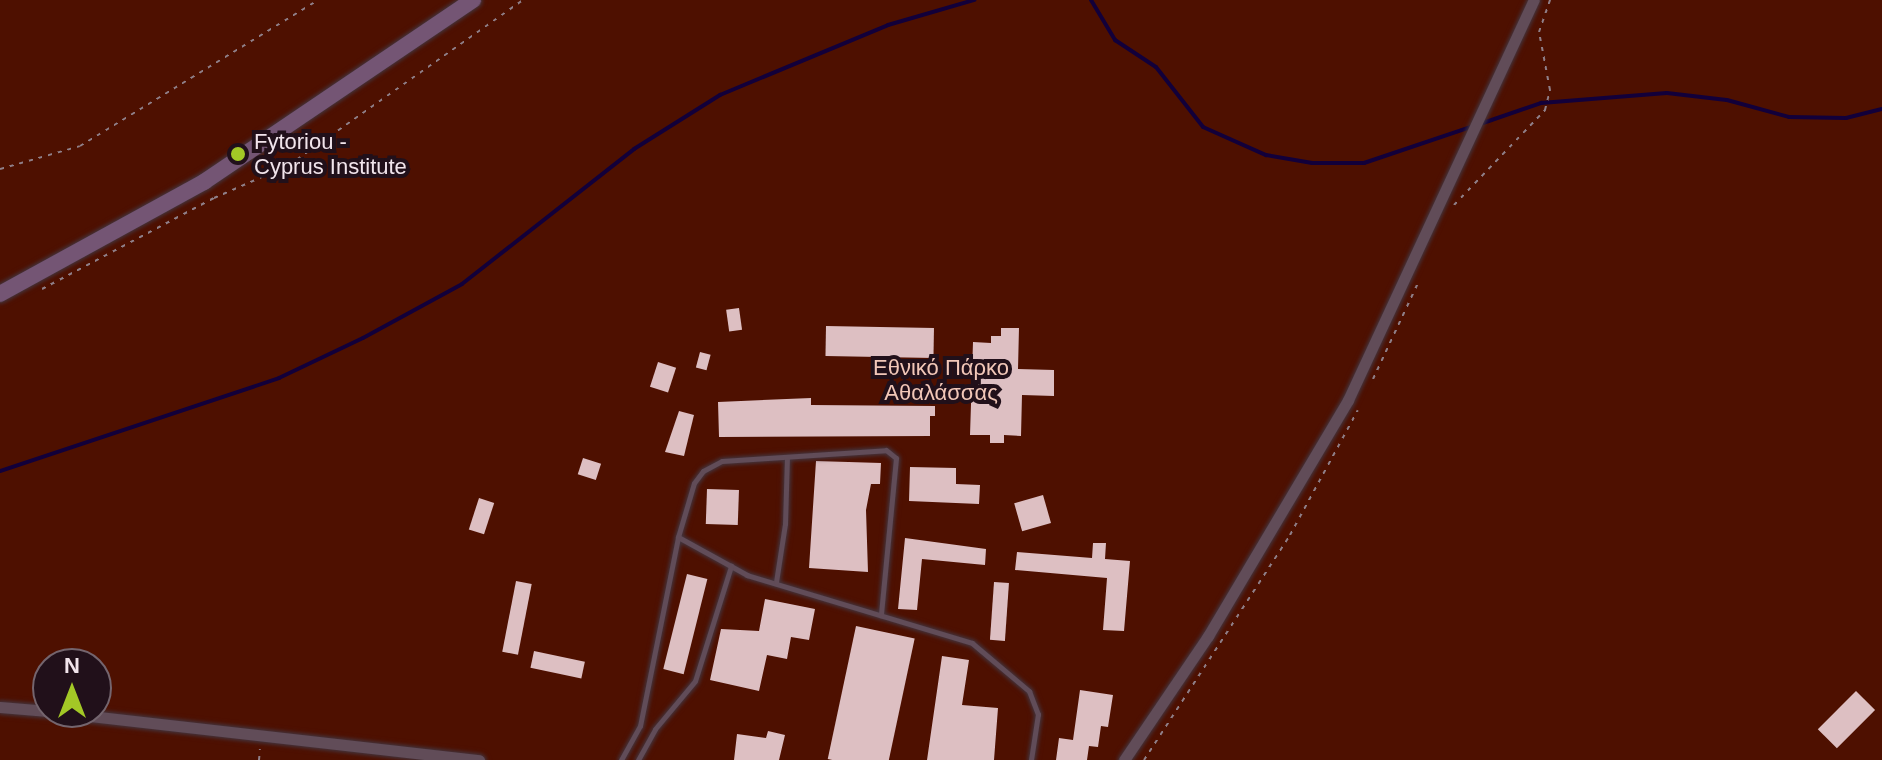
<!DOCTYPE html>
<meta charset="utf-8">
<style>
body{margin:0}
#map{position:relative;width:1882px;height:760px;overflow:hidden;background:#2b1924;font-family:Arial,sans-serif}
div>[style]{position:absolute}
[style*='--x']{left:calc(var(--x)*1px);top:calc(var(--y)*1px);width:calc(var(--w)*1px);rotate:calc(var(--a)*1deg)}
.green>*{inset:0;background:#4e1000}
.stream>*{height:4px;margin:-2px;padding:0 2px;transform-origin:2px;border-radius:2px;background:#12003a}
.building>*{inset:0;background:#ddbfc2;transform-origin:0 0}
.path>*{height:2px;margin-top:-1px;transform-origin:0;background:repeating-linear-gradient(90deg,#8f7f88 0 4px,transparent 0 10px)}
.roads{filter:drop-shadow(0 0 2px #43353e) drop-shadow(0 0 2px #43353e)}
.lane>*{height:5px;margin:-2.5px;padding:0 2.5px;transform-origin:2.5px;border-radius:2.5px;background:#614c58}
.street>*{height:11px;margin:-5.5px;padding:0 5.5px;transform-origin:5.5px;border-radius:5.5px;background:#614c58}
.secondary>*{height:16px;margin:-8px;padding:0 8px;transform-origin:8px;border-radius:8px;background:#745574}
.dots>*{width:22px;height:22px;translate:-50% -50%;box-sizing:border-box;border:4px solid #21101a;border-radius:50%}
span{translate:-50% -50%;white-space:nowrap;text-align:center;line-height:1.15;-webkit-text-stroke:8px #21101a;paint-order:stroke}
.poi-label{font-size:22px;color:#f1e4eb}
.left{translate:0 -50%;text-align:left}
.park-label{font-size:22px;color:#f2c7b8}
.north{position:absolute;left:32px;top:648px;width:80px;height:80px;box-sizing:border-box;background:#21101a;border:2px solid #74656e;border-radius:50%;rotate:0deg;font-size:22px;font-weight:700;line-height:32px;text-align:center;color:#f1e4eb}
.north::after{content:'';display:block;margin:auto;width:28px;height:36px;background:#a3c826;clip-path:polygon(50% 0,100% 100%,50% 72%,0 100%)}
</style>
<div id="map">
<div class="green">
<i style="clip-path:polygon(evenodd,0 0,1882px 0,1882px 760px,0 760px,0 0,48px 664px,96px 664px,96px 712px,48px 712px,48px 664px)"></i>
</div>
<div class="stream">
<i style="--x:1091;--y:0;--w:47;--a:59"></i>
<i style="--x:1115;--y:40;--w:49;--a:33.4"></i>
<i style="--x:1156;--y:67;--w:76;--a:51.9"></i>
<i style="--x:1203;--y:127;--w:69;--a:24"></i>
<i style="--x:1266;--y:155;--w:47;--a:9.9"></i>
<i style="--x:1312;--y:163;--w:52;--a:0"></i>
<i style="--x:1364;--y:163;--w:113;--a:-18.6"></i>
<i style="--x:1480;--y:124;--w:65;--a:-19"></i>
<i style="--x:1541;--y:103;--w:126;--a:-4.5"></i>
<i style="--x:1667;--y:93;--w:60;--a:6.7"></i>
<i style="--x:1727;--y:100;--w:64;--a:15.3"></i>
<i style="--x:1789;--y:117;--w:57;--a:1"></i>
<i style="--x:1846;--y:118;--w:37;--a:-14"></i>
<i style="--x:0;--y:471;--w:294;--a:-18.4"></i>
<i style="--x:279;--y:378;--w:93;--a:-25.5"></i>
<i style="--x:363;--y:338;--w:113;--a:-28.6"></i>
<i style="--x:462;--y:284;--w:219;--a:-38.1"></i>
<i style="--x:634;--y:149;--w:102;--a:-32.1"></i>
<i style="--x:720;--y:95;--w:182;--a:-22.6"></i>
<i style="--x:888;--y:25;--w:90;--a:-16.2"></i>
</div>
<div class="building">
<i style="left:739px;top:308px;width:22px;height:13px;rotate:82deg"></i>
<i style="left:826px;top:326px;width:108px;height:30px;rotate:1deg"></i>
<i style="clip-path:polygon(1001px 328px,1019px 328px,1018px 369px,1054px 370px,1054px 396px,1022px 395px,1021px 436px,1004px 435px,1004px 443px,990px 443px,990px 435px,970px 435px,973px 342px,991px 343px,991px 336px,1001px 336px)"></i>
<i style="left:700px;top:352px;width:11px;height:16px;rotate:15deg"></i>
<i style="left:658px;top:362px;width:19px;height:26px;rotate:18deg"></i>
<i style="clip-path:polygon(811px 398px,811px 405px,935px 406px,935px 416px,930px 416px,930px 436px,719px 437px,718px 402px)"></i>
<i style="clip-path:polygon(679px 411px,694px 415px,684px 456px,665px 452px)"></i>
<i style="left:583px;top:458px;width:19px;height:17px;rotate:18deg"></i>
<i style="clip-path:polygon(816px 461px,881px 463px,880px 484px,871px 484px,866px 510px,868px 572px,809px 568px)"></i>
<i style="clip-path:polygon(910px 467px,956px 468px,956px 484px,980px 485px,979px 504px,909px 501px)"></i>
<i style="left:707px;top:489px;width:32px;height:35px;rotate:2deg"></i>
<i style="left:1043px;top:495px;width:29px;height:30px;rotate:74deg"></i>
<i style="left:479px;top:498px;width:16px;height:33px;rotate:18deg"></i>
<i style="clip-path:polygon(905px 538px,986px 549px,985px 565px,922px 559px,917px 610px,898px 609px)"></i>
<i style="clip-path:polygon(1093px 543px,1106px 543px,1105px 559px,1130px 561px,1124px 631px,1103px 630px,1107px 578px,1015px 570px,1017px 552px,1092px 558px)"></i>
<i style="left:687px;top:574px;width:21px;height:98px;rotate:14deg"></i>
<i style="left:516px;top:581px;width:16px;height:72px;rotate:11deg"></i>
<i style="left:994px;top:582px;width:15px;height:58px;rotate:4deg"></i>
<i style="clip-path:polygon(765px 599px,815px 609px,809px 640px,791px 637px,787px 659px,767px 655px,759px 691px,710px 680px,721px 629px,759px 631px)"></i>
<i style="left:856px;top:626px;width:60px;height:136px;rotate:12deg"></i>
<i style="left:534px;top:651px;width:52px;height:17px;rotate:12deg"></i>
<i style="clip-path:polygon(942px 656px,969px 660px,962px 705px,998px 708px,994px 760px,927px 760px)"></i>
<i style="clip-path:polygon(1080px 690px,1113px 695px,1108px 727px,1101px 726px,1098px 747px,1089px 746px,1087px 760px,1056px 760px,1059px 738px,1073px 740px)"></i>
<i style="left:1856px;top:691px;width:27px;height:54px;rotate:45deg"></i>
<i style="clip-path:polygon(768px 731px,785px 735px,779px 760px,734px 760px,737px 734px,766px 738px)"></i>
</div>
<div class="path">
<i style="--x:0;--y:169;--w:83;--a:-16"></i>
<i style="--x:80;--y:146;--w:279;--a:-31.5"></i>
<i style="--x:1454;--y:205;--w:132;--a:-46.2"></i>
<i style="--x:1545;--y:110;--w:21;--a:-76"></i>
<i style="--x:1550;--y:90;--w:59;--a:-100.7"></i>
<i style="--x:1539;--y:32;--w:34;--a:-71"></i>
<i style="--x:42;--y:289;--w:195;--a:-27.9"></i>
<i style="--x:214;--y:198;--w:82;--a:-23.7"></i>
<i style="--x:289;--y:165;--w:286;--a:-35.2"></i>
<i style="--x:1373;--y:379;--w:106;--a:-64.9"></i>
<i style="--x:259;--y:760;--w:11;--a:-85"></i>
<i style="--x:1144;--y:760;--w:268;--a:-57"></i>
<i style="--x:1290;--y:535;--w:142;--a:-61.5"></i>
</div>
<div class="roads">
<div class="lane">
<i style="--x:678;--y:537;--w:79;--a:28.8"></i>
<i style="--x:747;--y:575;--w:235;--a:16.8"></i>
<i style="--x:972;--y:643;--w:75;--a:40.1"></i>
<i style="--x:1029;--y:691;--w:25;--a:69"></i>
<i style="--x:1038;--y:714;--w:47;--a:98.7"></i>
<i style="--x:776;--y:582;--w:59;--a:-81.2"></i>
<i style="--x:785;--y:524;--w:67;--a:-88.3"></i>
<i style="--x:621;--y:760;--w:39;--a:-61"></i>
<i style="--x:640;--y:726;--w:193;--a:-78.6"></i>
<i style="--x:678;--y:537;--w:56;--a:-73.5"></i>
<i style="--x:694;--y:483;--w:15;--a:-53"></i>
<i style="--x:703;--y:471;--w:21;--a:-28"></i>
<i style="--x:722;--y:461;--w:164;--a:-3.8"></i>
<i style="--x:886;--y:450;--w:13;--a:39"></i>
<i style="--x:896;--y:458;--w:158;--a:95.5"></i>
<i style="--x:638;--y:760;--w:35;--a:-61"></i>
<i style="--x:655;--y:729;--w:62;--a:-50.2"></i>
<i style="--x:695;--y:681;--w:121;--a:-72.6"></i>
</div>
<div class="street">
<i style="--x:0;--y:707;--w:48;--a:4.8"></i>
<i style="--x:55;--y:712;--w:427;--a:6.5"></i>
<i style="--x:1124;--y:760;--w:150;--a:-55.9"></i>
<i style="--x:1208;--y:636;--w:274;--a:-59.3"></i>
<i style="--x:1348;--y:400;--w:441;--a:-65.1"></i>
</div>
<div class="secondary">
<i style="--x:0;--y:294;--w:233;--a:-28.8"></i>
<i style="--x:204;--y:182;--w:325;--a:-34.1"></i>
</div>
</div>
<div class="dots">
<i style="left:238px;top:154px;background:#a3c826"></i>
</div>
<div class="poi-label">
<span class="left" style="left:254px;top:154px">Fytoriou -<br>Cyprus Institute</span>
</div>
<div class="park-label">
<span style="left:941px;top:380px">Εθνικό Πάρκο<br>Αθαλάσσας</span>
</div>
<div class="north">N</div>
</div>
